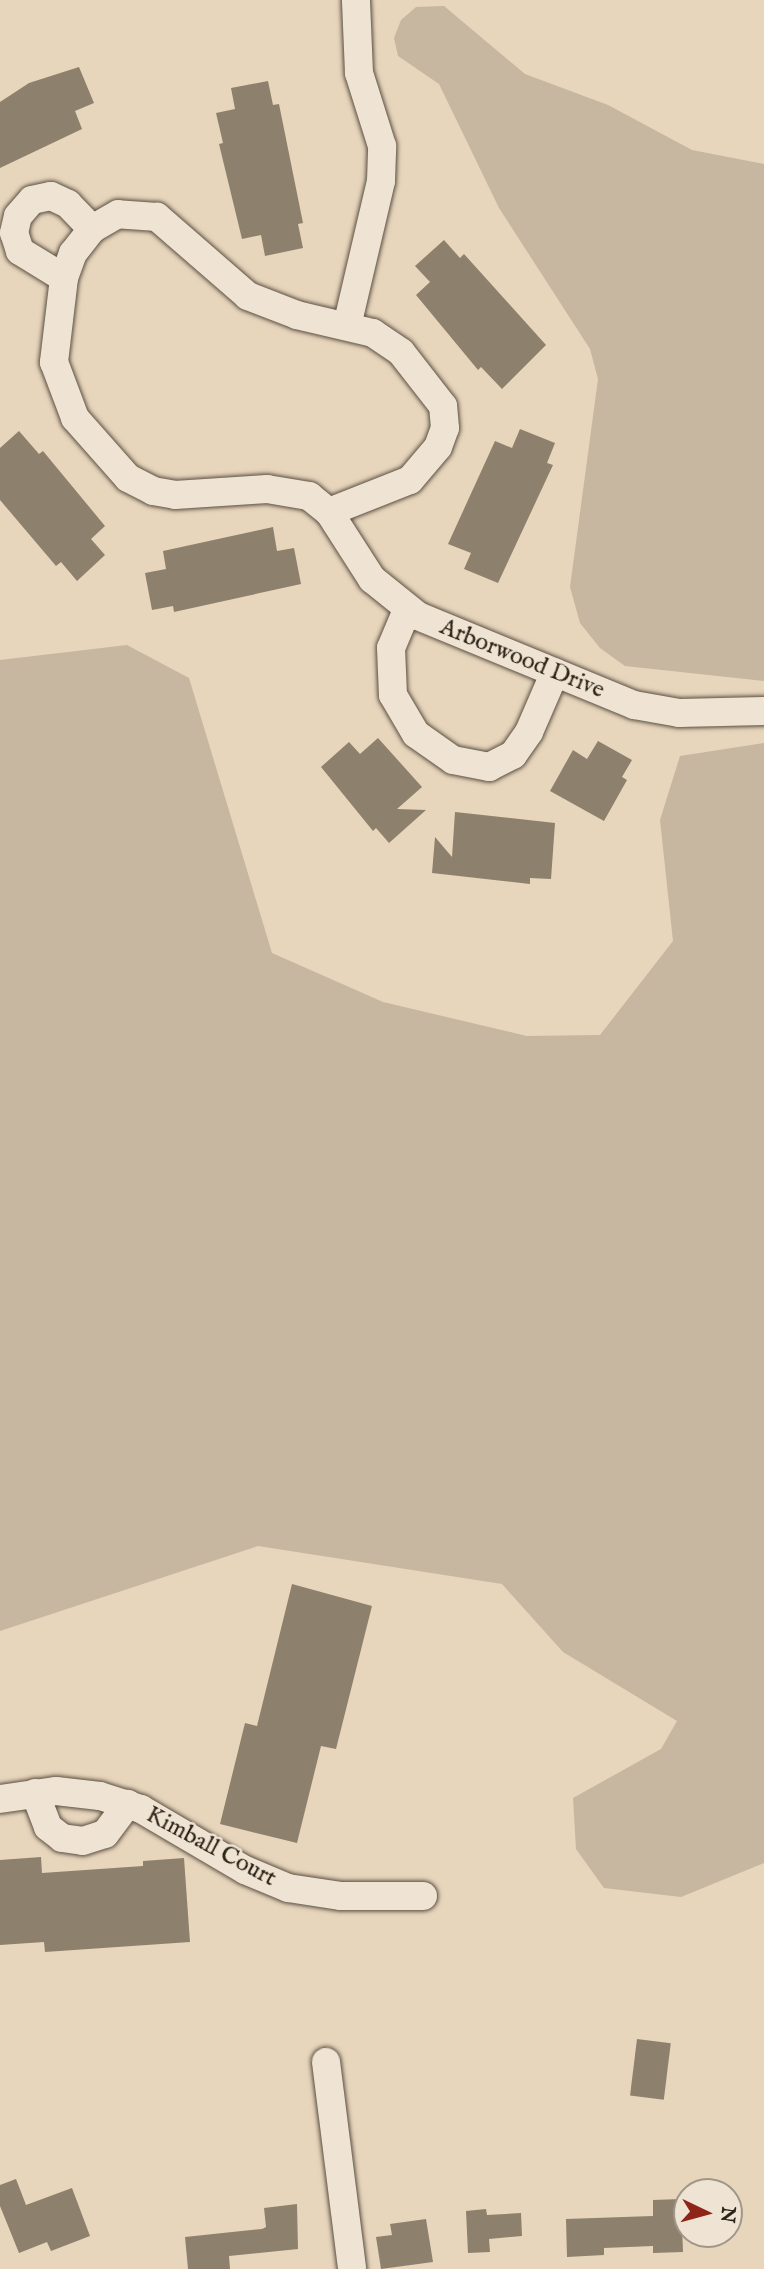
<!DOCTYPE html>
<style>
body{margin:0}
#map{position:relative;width:764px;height:2269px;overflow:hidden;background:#e7d5bc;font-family:"IM FELL English",serif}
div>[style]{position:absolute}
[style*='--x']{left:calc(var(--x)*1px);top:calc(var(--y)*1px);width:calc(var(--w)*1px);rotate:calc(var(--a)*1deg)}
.green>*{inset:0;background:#c7b7a0}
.building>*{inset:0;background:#8d806d;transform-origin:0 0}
.roads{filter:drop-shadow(0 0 2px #5b5041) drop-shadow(0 0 2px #5b5041)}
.minor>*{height:28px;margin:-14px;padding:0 14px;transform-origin:14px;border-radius:14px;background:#efe4d3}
span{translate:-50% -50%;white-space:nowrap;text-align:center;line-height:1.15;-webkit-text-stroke:5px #efe4d3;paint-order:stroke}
.street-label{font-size:24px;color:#2c2318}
.north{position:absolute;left:673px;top:2178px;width:70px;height:70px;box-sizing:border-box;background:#efe4d3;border:2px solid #a19788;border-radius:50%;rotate:95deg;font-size:19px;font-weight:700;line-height:28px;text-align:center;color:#2c2318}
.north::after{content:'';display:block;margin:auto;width:24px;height:32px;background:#8f2418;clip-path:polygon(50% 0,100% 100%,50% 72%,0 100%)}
</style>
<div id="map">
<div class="green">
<i style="clip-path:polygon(444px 6px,525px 74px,608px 105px,692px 150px,764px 164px,764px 681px,625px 666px,600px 648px,580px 623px,570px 587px,598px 379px,590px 349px,499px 208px,439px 84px,398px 56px,394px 38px,401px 20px,416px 7px)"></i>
<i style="clip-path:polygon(127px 645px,189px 678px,272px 953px,383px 1002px,527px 1036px,600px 1035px,673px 941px,660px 820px,680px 756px,764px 743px,764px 1863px,681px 1897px,604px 1888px,576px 1849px,573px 1798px,661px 1749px,677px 1721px,563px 1652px,502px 1584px,258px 1546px,0 1631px,0 660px)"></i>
</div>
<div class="building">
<i style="clip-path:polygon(79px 67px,94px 103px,75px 111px,82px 129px,0 168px,0 102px,29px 83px)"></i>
<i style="clip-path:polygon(268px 81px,273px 105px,279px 104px,303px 223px,298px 224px,303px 248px,265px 256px,261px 235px,242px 239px,219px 144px,223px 143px,216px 113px,235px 109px,231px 88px)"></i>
<i style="clip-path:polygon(444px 240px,460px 258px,464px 254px,546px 345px,502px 389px,481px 367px,478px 370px,416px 295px,430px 282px,415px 266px)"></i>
<i style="clip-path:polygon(520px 429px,555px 443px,547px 463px,553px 465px,498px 583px,464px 569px,471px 553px,448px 544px,495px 441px,512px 448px)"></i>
<i style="clip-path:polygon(19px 431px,39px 454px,43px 451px,105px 526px,91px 539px,105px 555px,77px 581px,61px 562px,56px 566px,0 500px,0 448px)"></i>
<i style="clip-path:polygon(273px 527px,277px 551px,294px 548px,301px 584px,174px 612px,173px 606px,152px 610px,145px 573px,166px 569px,163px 551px)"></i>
<i style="clip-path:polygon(378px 738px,422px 787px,397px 809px,426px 810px,389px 843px,376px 828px,373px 831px,321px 767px,349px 742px,360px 754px)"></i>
<i style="clip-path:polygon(598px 741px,632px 760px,622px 777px,627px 780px,604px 821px,550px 791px,573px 750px,587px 759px)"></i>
<i style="clip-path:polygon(455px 812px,555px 823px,551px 879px,530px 878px,530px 884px,432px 873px,435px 837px,452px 857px)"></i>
<i style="clip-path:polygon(292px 1584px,372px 1606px,336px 1749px,321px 1746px,297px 1843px,220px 1824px,245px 1723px,257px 1726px)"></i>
<i style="clip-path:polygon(41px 1857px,42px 1873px,143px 1866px,143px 1861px,184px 1858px,190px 1942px,45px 1952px,44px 1942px,0 1945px,0 1860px)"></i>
<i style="left:637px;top:2039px;width:34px;height:57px;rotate:7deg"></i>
<i style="clip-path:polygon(16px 2179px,26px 2205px,72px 2188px,90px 2236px,51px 2251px,47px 2242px,19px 2253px,0 2206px,0 2185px)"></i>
<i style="clip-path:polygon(681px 2199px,683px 2252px,653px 2253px,653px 2246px,604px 2248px,604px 2255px,567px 2257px,566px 2219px,653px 2216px,653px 2200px)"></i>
<i style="clip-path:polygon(297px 2204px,298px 2249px,229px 2256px,230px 2269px,188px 2269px,185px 2237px,262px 2229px,266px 2227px,264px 2208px)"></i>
<i style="clip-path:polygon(486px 2209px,487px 2215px,521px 2213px,522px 2236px,489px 2239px,490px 2252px,468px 2253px,466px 2211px)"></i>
<i style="clip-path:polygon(426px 2219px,433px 2262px,381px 2269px,376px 2237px,392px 2235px,390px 2224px)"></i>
</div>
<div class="roads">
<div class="minor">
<i style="--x:64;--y:278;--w:52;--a:-148.5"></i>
<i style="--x:20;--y:251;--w:19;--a:-108"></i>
<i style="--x:14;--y:233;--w:17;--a:-77"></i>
<i style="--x:18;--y:216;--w:21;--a:-49"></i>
<i style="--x:32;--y:200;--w:19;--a:-12"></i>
<i style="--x:51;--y:196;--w:19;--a:25"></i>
<i style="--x:68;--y:204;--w:35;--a:46"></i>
<i style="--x:347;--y:326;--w:149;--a:-76.8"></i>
<i style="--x:381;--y:181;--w:35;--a:-88"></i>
<i style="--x:382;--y:146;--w:77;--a:-107.5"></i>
<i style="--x:359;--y:73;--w:73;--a:-92.4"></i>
<i style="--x:329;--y:512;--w:87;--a:-21.6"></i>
<i style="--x:410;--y:480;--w:43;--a:-49.7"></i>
<i style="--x:438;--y:447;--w:20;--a:-70"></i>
<i style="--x:445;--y:428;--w:22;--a:-95"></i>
<i style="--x:443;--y:406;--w:68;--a:-127.9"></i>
<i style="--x:401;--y:352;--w:34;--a:-146"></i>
<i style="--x:373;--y:333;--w:78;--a:-166.7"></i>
<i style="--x:297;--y:315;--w:53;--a:-158.8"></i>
<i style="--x:248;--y:296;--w:121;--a:-139"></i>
<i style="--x:157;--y:217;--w:39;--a:-176"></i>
<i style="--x:118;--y:214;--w:30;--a:150"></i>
<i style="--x:92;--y:229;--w:31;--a:128"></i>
<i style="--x:73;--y:253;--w:27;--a:110"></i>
<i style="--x:64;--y:278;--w:85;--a:96.8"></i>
<i style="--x:54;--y:362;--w:60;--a:69.4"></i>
<i style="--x:75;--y:418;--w:80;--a:48.5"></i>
<i style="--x:128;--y:478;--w:28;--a:27"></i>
<i style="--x:153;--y:491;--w:22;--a:10"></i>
<i style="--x:175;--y:495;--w:92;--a:-3.7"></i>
<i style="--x:267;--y:489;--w:43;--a:9.5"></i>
<i style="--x:309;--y:496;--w:26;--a:39"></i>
<i style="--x:329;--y:512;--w:80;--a:57.3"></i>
<i style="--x:372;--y:579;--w:59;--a:38.8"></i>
<i style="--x:418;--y:616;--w:234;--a:22.4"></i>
<i style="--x:634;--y:705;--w:46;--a:10.1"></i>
<i style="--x:679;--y:713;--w:85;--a:-1.3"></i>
<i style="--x:407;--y:610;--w:41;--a:112.8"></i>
<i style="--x:391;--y:648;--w:47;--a:87.6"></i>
<i style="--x:393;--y:695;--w:45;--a:59.5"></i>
<i style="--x:416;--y:734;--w:45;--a:35.1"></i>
<i style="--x:453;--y:760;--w:37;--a:11"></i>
<i style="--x:489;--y:767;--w:27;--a:-27"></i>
<i style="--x:513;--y:755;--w:28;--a:-55"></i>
<i style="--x:529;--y:732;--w:65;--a:-66.6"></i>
<i style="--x:35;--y:1793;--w:36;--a:69"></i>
<i style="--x:48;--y:1827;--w:18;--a:38"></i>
<i style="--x:62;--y:1838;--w:21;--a:8"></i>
<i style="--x:83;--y:1841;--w:23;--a:-18"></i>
<i style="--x:105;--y:1834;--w:38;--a:-53"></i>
<i style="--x:0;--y:1799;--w:57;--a:-8.1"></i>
<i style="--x:56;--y:1791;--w:44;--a:6.5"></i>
<i style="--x:100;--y:1796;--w:43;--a:17.6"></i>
<i style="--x:141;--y:1809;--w:121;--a:30.4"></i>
<i style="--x:245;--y:1870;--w:47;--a:22.7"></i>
<i style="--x:288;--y:1888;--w:54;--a:8.6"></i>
<i style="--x:341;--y:1896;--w:82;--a:0"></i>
<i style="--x:326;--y:2062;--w:209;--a:82.8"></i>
</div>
</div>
<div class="street-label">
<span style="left:522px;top:659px;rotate:22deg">Arborwood Drive</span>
<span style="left:211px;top:1847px;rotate:28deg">Kimball Court</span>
</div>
<div class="north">N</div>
</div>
